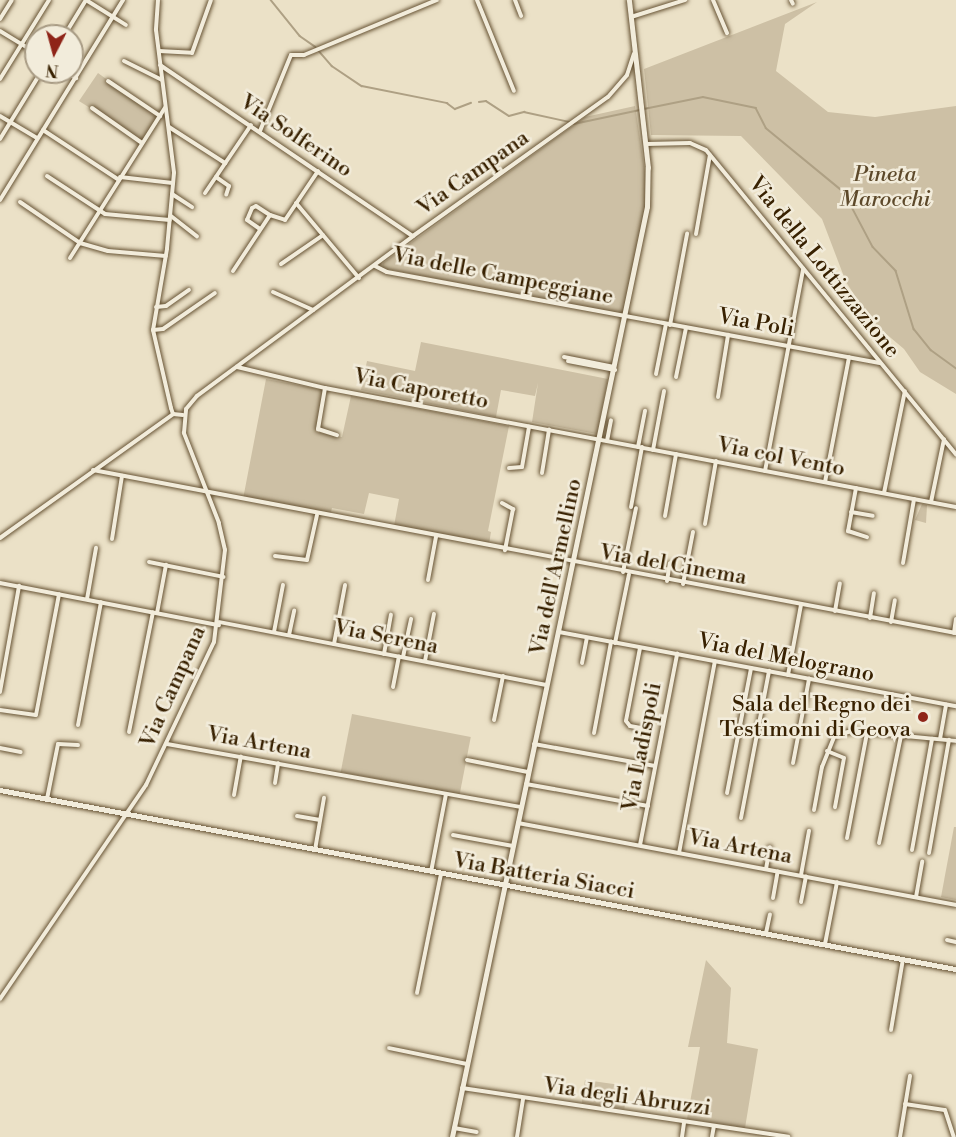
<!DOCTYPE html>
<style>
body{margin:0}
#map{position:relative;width:956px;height:1137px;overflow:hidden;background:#ebe1c7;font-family:"Libre Bodoni",serif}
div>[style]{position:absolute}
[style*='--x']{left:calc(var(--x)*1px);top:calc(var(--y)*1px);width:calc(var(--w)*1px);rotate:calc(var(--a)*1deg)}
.green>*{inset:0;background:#cdc0a5;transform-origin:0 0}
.stream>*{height:1.5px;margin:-0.75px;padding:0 0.75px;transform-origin:0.75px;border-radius:0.75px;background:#aea084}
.roads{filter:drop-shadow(0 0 2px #655132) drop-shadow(0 0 2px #655132)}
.minor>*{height:4px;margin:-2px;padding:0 2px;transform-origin:2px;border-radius:2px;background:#f2ecdb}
.tertiary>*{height:4.5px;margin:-2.25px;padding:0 2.25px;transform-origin:2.25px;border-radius:2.25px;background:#f2ecdb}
.dots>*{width:16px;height:16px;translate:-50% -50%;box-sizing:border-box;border:3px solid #f2ecdb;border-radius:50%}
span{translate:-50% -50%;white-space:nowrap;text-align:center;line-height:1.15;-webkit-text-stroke:5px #f2ecdb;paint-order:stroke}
.street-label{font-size:22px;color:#382101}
.park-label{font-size:22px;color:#5d492a;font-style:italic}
.poi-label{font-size:22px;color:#382101}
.right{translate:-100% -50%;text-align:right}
.north{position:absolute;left:24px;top:24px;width:60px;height:60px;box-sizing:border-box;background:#f2ecdb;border:2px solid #a89b84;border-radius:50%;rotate:186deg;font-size:16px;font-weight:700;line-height:24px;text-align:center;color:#382101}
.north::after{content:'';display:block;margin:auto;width:21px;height:27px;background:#8f2418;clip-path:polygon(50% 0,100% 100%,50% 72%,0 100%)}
</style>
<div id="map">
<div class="green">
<i style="clip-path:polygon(817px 2px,785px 24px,776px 71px,828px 112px,875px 117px,956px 106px,956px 394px,920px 372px,904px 349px,872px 322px,846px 282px,822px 219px,741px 136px,651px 135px,644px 69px)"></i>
<i style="clip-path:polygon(98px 73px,158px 117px,142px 141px,79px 101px)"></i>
<i style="clip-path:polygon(631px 79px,648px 192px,623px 315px,382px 268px,383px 263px,585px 117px,635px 106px)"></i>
<i style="clip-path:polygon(421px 342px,608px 379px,597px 434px,532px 422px,538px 383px,535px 396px,501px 390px,496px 417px,361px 390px,367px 361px,415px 371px)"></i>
<i style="clip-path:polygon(266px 379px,324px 390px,316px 432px,342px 437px,351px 396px,509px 426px,488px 531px,491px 532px,489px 544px,394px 526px,399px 499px,369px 493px,364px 514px,332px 508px,330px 516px,243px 499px)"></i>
<i style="clip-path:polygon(922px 504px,927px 505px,926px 523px,915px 520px)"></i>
<i style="left:352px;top:714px;width:121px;height:59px;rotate:11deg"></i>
<i style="clip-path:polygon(954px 827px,956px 827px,956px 900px,941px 897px)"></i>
<i style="clip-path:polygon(706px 960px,731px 988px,727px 1043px,758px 1049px,745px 1128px,687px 1119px,700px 1047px,688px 1047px)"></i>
<i style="left:585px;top:1080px;width:43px;height:23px;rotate:8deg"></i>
</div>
<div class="stream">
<i style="--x:271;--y:0;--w:46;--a:51.1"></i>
<i style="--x:300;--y:36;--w:19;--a:35"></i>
<i style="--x:319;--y:51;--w:20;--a:49"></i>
<i style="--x:332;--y:66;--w:36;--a:34"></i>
<i style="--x:362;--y:86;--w:87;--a:11.3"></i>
<i style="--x:447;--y:103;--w:10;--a:37"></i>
<i style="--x:455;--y:109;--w:17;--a:-21"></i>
<i style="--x:479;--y:102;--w:7;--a:-8"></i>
<i style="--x:486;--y:101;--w:27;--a:33"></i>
<i style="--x:509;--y:116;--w:16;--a:-15"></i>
<i style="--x:524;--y:112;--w:47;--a:12.3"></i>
<i style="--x:644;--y:109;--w:60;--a:-11.5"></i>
<i style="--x:703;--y:97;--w:54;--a:11.7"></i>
<i style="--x:756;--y:108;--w:22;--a:63"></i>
<i style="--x:766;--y:128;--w:101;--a:39.4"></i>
<i style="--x:844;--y:192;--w:62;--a:62.2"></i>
<i style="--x:873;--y:247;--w:33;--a:46"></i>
<i style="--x:896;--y:271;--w:61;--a:72.8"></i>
<i style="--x:914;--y:329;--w:27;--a:51"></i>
<i style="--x:931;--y:350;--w:31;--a:36"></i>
<i style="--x:574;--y:124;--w:67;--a:-12"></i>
</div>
<div class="roads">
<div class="minor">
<i style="--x:86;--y:0;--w:47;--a:32"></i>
<i style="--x:158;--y:0;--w:30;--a:94"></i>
<i style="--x:156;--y:30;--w:144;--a:82.8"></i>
<i style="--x:174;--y:173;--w:76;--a:95.3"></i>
<i style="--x:167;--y:249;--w:82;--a:99.8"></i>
<i style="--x:153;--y:330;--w:80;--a:77"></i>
<i style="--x:171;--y:408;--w:6;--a:72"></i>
<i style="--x:173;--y:414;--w:10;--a:6"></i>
<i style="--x:477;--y:0;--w:98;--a:67.9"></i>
<i style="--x:515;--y:0;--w:17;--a:69"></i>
<i style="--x:713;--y:0;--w:36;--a:67"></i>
<i style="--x:791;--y:0;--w:4;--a:63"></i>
<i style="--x:631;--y:17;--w:57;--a:-17.5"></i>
<i style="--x:0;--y:19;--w:22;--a:-58"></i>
<i style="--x:0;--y:31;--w:42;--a:31.4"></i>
<i style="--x:64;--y:36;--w:42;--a:-58.6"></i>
<i style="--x:159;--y:51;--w:33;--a:3"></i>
<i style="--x:192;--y:53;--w:56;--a:-70.3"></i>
<i style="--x:124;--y:61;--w:42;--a:26.6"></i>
<i style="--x:160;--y:65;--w:305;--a:34.1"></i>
<i style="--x:66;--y:72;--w:12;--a:31"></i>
<i style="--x:0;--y:79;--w:93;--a:-58.2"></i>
<i style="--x:108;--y:81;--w:63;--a:33.9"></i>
<i style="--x:92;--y:108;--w:61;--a:35"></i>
<i style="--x:0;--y:116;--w:43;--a:30.7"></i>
<i style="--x:169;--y:127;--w:67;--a:32.7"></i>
<i style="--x:43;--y:130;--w:91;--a:33.3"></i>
<i style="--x:260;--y:131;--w:82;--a:-67.8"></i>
<i style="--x:291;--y:55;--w:13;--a:0"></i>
<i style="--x:304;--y:55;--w:144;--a:-22.5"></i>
<i style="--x:0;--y:139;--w:79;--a:-58.5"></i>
<i style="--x:646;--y:144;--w:44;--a:-1.3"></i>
<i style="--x:690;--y:143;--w:17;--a:24"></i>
<i style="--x:706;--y:150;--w:394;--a:50.6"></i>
<i style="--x:47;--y:176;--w:69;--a:33.2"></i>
<i style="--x:105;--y:214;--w:65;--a:5.3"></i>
<i style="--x:120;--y:177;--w:53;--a:6.5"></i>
<i style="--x:216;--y:177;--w:16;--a:35"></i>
<i style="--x:229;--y:186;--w:9;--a:108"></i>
<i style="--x:205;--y:193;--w:82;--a:-55.9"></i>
<i style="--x:172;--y:194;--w:24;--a:33"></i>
<i style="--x:0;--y:200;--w:235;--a:-58.4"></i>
<i style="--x:20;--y:202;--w:73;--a:34.3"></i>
<i style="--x:80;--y:243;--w:29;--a:16"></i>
<i style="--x:108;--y:251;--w:58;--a:4.9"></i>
<i style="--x:296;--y:203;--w:98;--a:50"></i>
<i style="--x:171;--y:216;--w:33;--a:38"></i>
<i style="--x:260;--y:229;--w:16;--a:-145"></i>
<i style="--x:247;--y:220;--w:13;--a:-67"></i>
<i style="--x:252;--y:208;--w:4;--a:-27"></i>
<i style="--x:256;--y:206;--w:17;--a:33"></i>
<i style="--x:696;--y:234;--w:80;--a:-80"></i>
<i style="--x:70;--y:258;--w:178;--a:-57.7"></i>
<i style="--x:281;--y:264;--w:51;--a:-34.6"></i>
<i style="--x:375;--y:266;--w:13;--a:27"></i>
<i style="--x:387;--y:272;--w:501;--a:10.46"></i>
<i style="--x:233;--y:271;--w:67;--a:-56.5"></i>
<i style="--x:270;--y:215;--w:16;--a:18"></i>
<i style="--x:285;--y:220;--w:59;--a:-56"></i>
<i style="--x:273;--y:292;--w:44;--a:24.2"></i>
<i style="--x:156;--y:307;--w:10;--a:-6"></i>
<i style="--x:166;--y:306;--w:28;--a:-35"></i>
<i style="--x:670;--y:325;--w:93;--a:-79.4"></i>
<i style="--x:153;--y:330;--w:10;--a:-6"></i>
<i style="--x:163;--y:329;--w:63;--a:-34.7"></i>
<i style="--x:564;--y:357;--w:51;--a:11.3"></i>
<i style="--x:568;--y:361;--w:48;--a:10.8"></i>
<i style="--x:237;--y:367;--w:90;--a:13.4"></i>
<i style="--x:325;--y:388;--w:642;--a:10.68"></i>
<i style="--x:656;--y:374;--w:51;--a:-78.7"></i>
<i style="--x:676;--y:377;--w:50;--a:-78.5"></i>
<i style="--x:325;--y:388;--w:42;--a:99.7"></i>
<i style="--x:318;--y:429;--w:20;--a:18"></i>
<i style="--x:718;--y:397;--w:63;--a:-80.8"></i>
<i style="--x:607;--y:441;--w:21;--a:-79"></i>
<i style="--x:638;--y:447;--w:37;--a:-79"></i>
<i style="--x:653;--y:450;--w:60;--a:-79.4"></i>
<i style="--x:509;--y:468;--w:13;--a:-4"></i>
<i style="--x:522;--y:467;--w:41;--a:-80.1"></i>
<i style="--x:93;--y:470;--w:878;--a:10.7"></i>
<i style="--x:765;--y:471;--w:206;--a:-79.3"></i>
<i style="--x:542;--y:473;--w:44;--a:-80.8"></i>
<i style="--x:825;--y:482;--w:127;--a:-79.1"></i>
<i style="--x:856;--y:488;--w:44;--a:100.5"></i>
<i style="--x:848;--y:531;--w:20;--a:18"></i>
<i style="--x:884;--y:493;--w:104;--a:-78.4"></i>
<i style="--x:931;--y:502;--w:64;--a:-78.3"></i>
<i style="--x:502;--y:503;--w:13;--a:29"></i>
<i style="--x:513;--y:509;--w:42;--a:101"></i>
<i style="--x:631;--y:507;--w:61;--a:-79.6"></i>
<i style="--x:851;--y:512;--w:22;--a:10"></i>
<i style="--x:665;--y:516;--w:63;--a:-79.9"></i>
<i style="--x:705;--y:524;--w:64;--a:-80.1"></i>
<i style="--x:0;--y:538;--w:213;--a:-35.6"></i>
<i style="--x:112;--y:539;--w:64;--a:-81"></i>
<i style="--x:275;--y:556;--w:32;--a:7"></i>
<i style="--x:307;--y:560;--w:46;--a:-77.5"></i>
<i style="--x:149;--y:562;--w:76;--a:11.3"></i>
<i style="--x:903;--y:563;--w:65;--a:-80.2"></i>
<i style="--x:623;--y:572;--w:65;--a:-78.5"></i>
<i style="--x:428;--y:580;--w:44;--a:-79.5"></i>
<i style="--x:667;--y:581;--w:18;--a:-81"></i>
<i style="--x:0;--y:583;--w:223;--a:10.9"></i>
<i style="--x:683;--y:584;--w:53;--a:-79.1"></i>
<i style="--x:87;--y:599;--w:52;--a:-80"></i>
<i style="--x:835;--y:611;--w:28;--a:-80"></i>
<i style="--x:157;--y:613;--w:49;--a:-79.4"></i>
<i style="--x:870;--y:618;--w:25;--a:-81"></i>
<i style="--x:219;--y:622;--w:334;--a:10.9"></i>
<i style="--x:891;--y:622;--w:22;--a:-80"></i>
<i style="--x:274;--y:632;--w:48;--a:-79.2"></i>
<i style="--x:559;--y:632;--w:404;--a:10.6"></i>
<i style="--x:954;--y:633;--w:14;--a:-82"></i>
<i style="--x:289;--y:635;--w:25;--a:-78"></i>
<i style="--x:615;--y:643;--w:70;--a:-78.5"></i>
<i style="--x:334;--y:644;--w:60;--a:-79.4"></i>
<i style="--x:640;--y:648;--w:74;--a:100.9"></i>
<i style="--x:626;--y:721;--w:6;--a:51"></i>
<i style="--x:630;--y:726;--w:17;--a:10"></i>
<i style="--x:384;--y:654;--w:40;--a:-80"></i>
<i style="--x:403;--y:657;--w:39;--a:-78"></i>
<i style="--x:425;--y:661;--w:48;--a:-79.2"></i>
<i style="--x:582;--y:663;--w:25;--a:-79"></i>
<i style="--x:788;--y:675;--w:71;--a:-79.5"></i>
<i style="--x:393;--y:687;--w:31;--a:-79"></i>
<i style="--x:0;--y:692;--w:108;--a:-79.8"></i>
<i style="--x:0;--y:710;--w:36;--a:8"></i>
<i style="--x:36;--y:715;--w:123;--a:-79.2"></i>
<i style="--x:494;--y:720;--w:45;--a:-78.4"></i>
<i style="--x:78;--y:725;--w:125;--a:-79.4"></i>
<i style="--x:129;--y:732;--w:122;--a:-78.7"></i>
<i style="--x:594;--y:733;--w:93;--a:-79.4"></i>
<i style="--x:940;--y:739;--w:35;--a:-80"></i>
<i style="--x:167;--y:744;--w:360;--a:10.1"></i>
<i style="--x:534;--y:744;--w:123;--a:10.3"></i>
<i style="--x:0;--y:748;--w:21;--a:11"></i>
<i style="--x:827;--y:751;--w:18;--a:22"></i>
<i style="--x:844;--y:758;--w:50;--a:100.4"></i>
<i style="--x:467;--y:760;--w:62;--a:11.1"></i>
<i style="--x:793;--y:763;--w:86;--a:-79.2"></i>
<i style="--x:275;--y:783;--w:20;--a:-81"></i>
<i style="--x:526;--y:784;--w:124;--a:10.2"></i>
<i style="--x:727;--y:793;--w:127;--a:-79.1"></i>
<i style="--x:234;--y:795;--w:39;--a:-80"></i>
<i style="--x:47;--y:799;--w:56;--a:-78.7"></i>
<i style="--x:58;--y:744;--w:20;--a:3"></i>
<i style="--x:814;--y:810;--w:44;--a:-79.5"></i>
<i style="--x:822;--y:767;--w:35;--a:-68"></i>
<i style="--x:835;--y:735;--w:18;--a:-13"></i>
<i style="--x:853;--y:731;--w:103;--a:5.5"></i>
<i style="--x:297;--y:816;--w:22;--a:10"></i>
<i style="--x:741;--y:818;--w:150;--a:-79.2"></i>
<i style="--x:518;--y:823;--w:446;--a:10.6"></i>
<i style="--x:453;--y:835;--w:61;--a:10.4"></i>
<i style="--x:847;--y:838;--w:107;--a:-79.2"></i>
<i style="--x:879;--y:843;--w:109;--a:-78.4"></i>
<i style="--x:640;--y:845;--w:195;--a:-79"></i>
<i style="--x:315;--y:850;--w:53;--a:-80.2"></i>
<i style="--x:912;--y:850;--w:113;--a:-79.8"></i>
<i style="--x:679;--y:853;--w:195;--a:-79.4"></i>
<i style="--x:929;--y:853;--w:115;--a:-80"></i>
<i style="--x:766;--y:869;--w:22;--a:-80"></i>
<i style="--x:431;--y:872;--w:79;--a:-79.1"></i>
<i style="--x:801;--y:875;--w:45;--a:-79.7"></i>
<i style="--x:916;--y:897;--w:36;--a:-80"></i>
<i style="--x:773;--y:898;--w:27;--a:-80"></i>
<i style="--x:801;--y:902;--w:26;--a:-79"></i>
<i style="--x:766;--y:933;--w:19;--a:-78"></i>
<i style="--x:947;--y:940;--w:9;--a:13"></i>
<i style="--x:825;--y:944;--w:63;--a:-79"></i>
<i style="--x:417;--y:993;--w:121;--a:-78.6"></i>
<i style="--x:0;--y:999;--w:259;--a:-55.7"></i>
<i style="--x:146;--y:785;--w:158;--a:-64.6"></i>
<i style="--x:214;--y:642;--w:93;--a:-83.2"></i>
<i style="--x:225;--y:550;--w:28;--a:-103"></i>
<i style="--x:219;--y:523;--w:97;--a:-111.3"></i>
<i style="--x:184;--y:433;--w:24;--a:-85"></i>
<i style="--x:186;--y:409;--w:17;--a:-50"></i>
<i style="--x:197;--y:396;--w:269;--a:-36.5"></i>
<i style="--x:413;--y:236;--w:239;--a:-35.5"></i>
<i style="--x:608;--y:97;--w:29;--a:-49"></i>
<i style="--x:627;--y:75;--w:22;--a:-72"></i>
<i style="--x:891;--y:1030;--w:72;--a:-80.4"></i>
<i style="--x:389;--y:1048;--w:80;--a:11.6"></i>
<i style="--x:462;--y:1088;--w:330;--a:8.5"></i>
<i style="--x:905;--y:1104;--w:40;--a:8.5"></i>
<i style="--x:945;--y:1110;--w:28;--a:72"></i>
<i style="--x:454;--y:1128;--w:23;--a:10"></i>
<i style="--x:517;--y:1137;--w:39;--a:-81"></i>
<i style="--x:682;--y:1137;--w:15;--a:-82"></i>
<i style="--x:712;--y:1137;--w:11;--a:-80"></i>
<i style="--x:900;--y:1137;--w:62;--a:-80.7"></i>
</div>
<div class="tertiary">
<i style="--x:0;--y:790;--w:973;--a:10.61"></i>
<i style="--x:452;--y:1137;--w:950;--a:-78.16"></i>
<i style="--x:647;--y:207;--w:39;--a:-89"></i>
<i style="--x:648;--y:168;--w:169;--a:-96.5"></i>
</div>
</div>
<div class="dots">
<i style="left:923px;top:717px;background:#8f2418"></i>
</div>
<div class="street-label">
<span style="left:296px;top:136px;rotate:34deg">Via Solferino</span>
<span style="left:473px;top:173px;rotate:-35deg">Via Campana</span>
<span style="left:824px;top:267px;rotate:51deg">Via della Lottizzazione</span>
<span style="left:503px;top:276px;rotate:11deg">Via delle Campeggiane</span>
<span style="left:756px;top:323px;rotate:10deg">Via Poli</span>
<span style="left:421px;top:389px;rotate:11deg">Via Caporetto</span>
<span style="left:781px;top:457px;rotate:11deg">Via col Vento</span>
<span style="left:673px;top:565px;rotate:10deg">Via del Cinema</span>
<span style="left:556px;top:567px;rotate:-78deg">Via dell'Armellino</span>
<span style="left:386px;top:637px;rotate:11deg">Via Serena</span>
<span style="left:786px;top:658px;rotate:11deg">Via del Melograno</span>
<span style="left:173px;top:687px;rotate:-66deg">Via Campana</span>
<span style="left:259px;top:743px;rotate:10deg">Via Artena</span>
<span style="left:642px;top:747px;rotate:-79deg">Via Ladispoli</span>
<span style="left:740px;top:847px;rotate:11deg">Via Artena</span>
<span style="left:544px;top:876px;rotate:10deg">Via Batteria Siacci</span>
<span style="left:627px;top:1097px;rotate:8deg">Via degli Abruzzi</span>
</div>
<div class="park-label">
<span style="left:885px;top:187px">Pineta<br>Marocchi</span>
</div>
<div class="poi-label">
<span class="right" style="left:911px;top:717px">Sala del Regno dei<br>Testimoni di Geova</span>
</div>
<div class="north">N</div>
</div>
